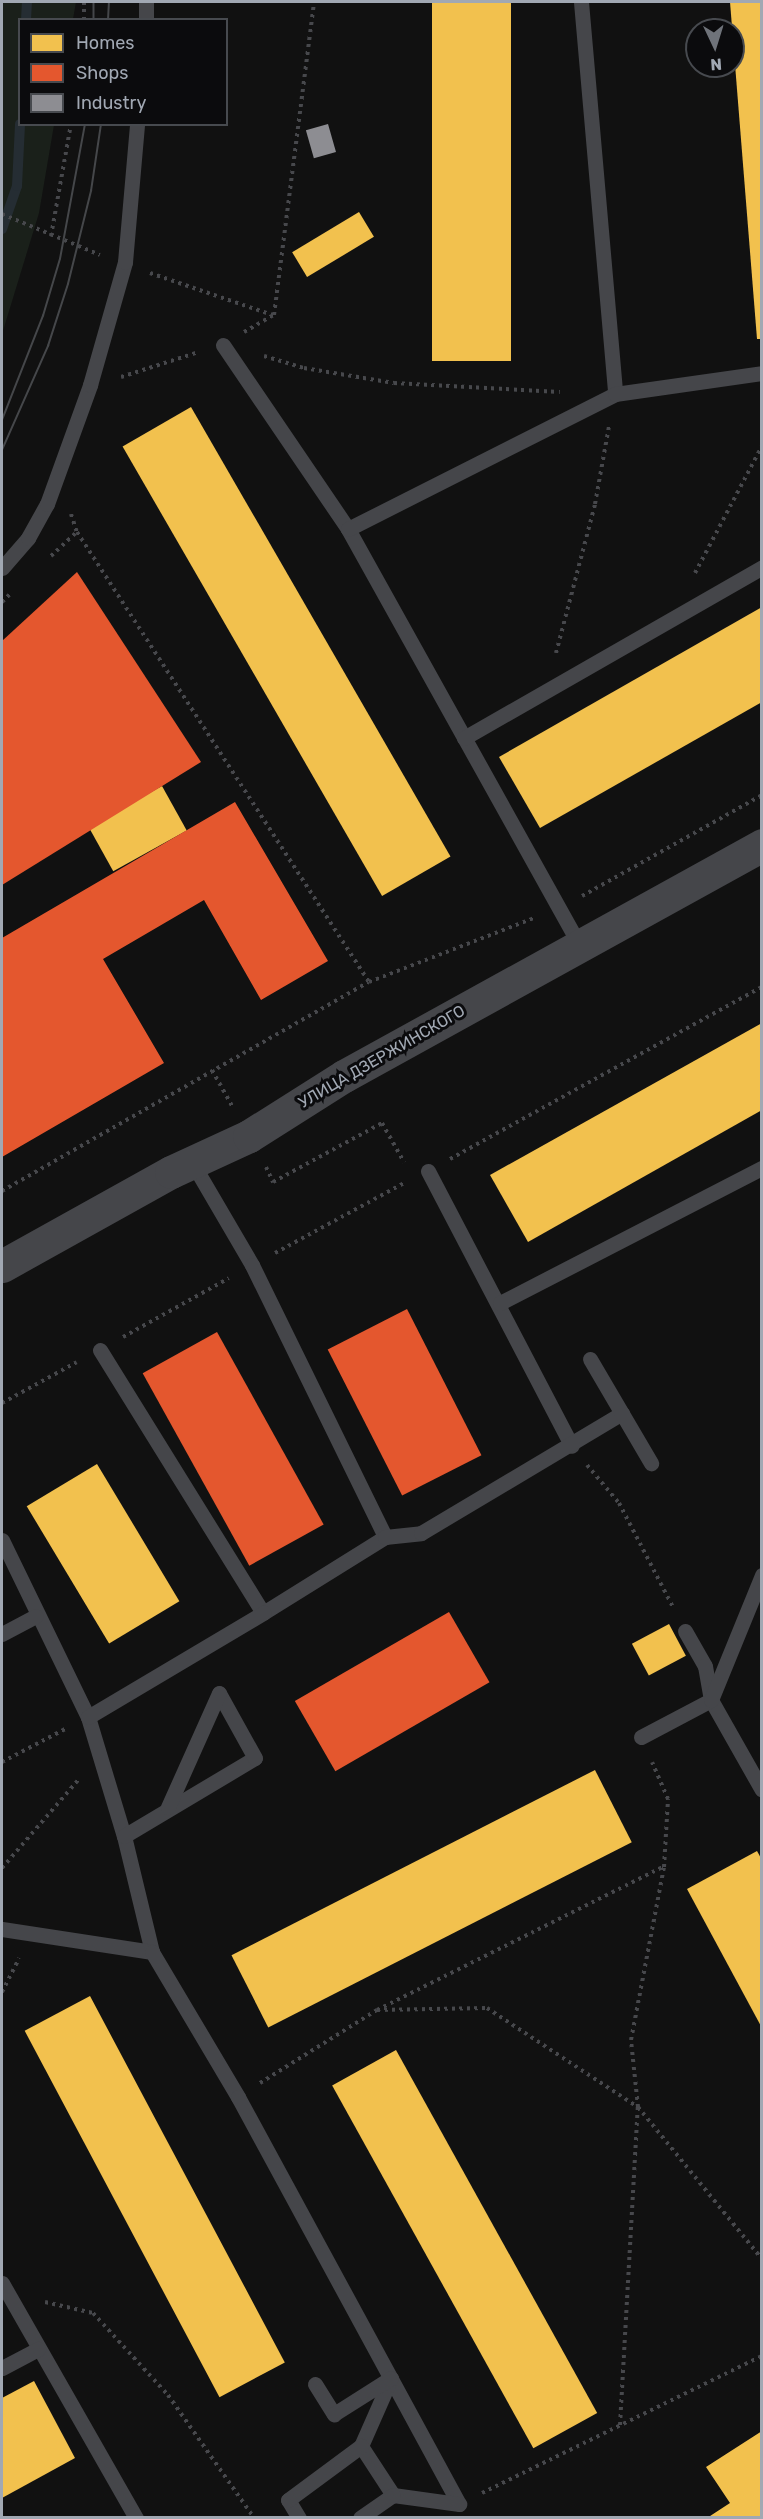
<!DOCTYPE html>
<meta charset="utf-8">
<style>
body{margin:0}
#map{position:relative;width:763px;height:2519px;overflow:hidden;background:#111;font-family:Rubik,sans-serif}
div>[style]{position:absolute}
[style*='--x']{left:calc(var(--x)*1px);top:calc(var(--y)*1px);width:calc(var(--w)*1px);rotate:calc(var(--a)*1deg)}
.green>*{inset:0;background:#1a201a}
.homes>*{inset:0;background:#f2c14e;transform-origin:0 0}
.shops>*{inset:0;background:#e4572e;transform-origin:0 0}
.industry>*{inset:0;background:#8d8d92;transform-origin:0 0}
.stream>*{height:10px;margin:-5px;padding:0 5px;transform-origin:5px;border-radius:5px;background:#252d33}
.path>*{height:4px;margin-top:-2px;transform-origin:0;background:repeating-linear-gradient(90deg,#47484c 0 3px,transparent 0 7.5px)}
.service>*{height:15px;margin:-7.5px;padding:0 7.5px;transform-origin:7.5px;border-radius:7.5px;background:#45464a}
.tertiary>*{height:33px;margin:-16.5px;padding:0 16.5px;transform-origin:16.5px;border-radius:16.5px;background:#45464a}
.tram>*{height:1.5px;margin:-0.75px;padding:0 0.75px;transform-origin:0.75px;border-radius:0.75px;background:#45474a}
span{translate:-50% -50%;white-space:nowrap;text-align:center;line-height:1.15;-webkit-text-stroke:6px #0b0b0d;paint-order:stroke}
.street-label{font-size:16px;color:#a1a8b3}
.frame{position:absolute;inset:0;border:3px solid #a1a8b3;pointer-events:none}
.legend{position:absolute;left:18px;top:18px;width:210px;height:108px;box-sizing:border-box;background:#0b0b0d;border:2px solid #474a4f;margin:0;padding:8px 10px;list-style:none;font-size:18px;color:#a1a8b3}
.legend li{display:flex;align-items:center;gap:12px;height:30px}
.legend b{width:30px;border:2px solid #474a4f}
.north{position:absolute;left:685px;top:18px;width:60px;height:60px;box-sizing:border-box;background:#0b0b0d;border:2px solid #474a4f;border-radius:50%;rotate:176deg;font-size:16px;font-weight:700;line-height:24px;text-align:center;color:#a1a8b3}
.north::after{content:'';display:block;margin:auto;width:21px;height:27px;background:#6f737a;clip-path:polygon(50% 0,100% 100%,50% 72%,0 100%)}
</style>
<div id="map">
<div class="green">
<i style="clip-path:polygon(2px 2px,76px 2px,73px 19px,20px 20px,20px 124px,54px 125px,39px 213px,2px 334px)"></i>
</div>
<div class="homes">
<i style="left:432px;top:2px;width:79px;height:359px"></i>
<i style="clip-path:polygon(730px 2px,762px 2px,762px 339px,757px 339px)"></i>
<i style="left:359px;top:212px;width:29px;height:78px;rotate:59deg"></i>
<i style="left:191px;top:407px;width:519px;height:79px;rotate:60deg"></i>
<i style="clip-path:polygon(762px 607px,762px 702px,540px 828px,499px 757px)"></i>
<i style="left:162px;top:786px;width:51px;height:84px;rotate:61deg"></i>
<i style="clip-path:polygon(762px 1023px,762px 1110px,528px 1242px,490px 1175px)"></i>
<i style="left:97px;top:1464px;width:160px;height:82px;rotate:59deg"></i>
<i style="left:669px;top:1624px;width:36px;height:42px;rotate:62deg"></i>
<i style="left:595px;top:1770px;width:81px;height:408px;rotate:63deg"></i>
<i style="clip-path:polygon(757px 1851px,762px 1860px,762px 2028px,687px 1889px)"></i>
<i style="left:90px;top:1996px;width:415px;height:74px;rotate:62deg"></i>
<i style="left:396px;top:2050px;width:415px;height:73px;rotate:61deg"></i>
<i style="clip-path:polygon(34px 2381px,75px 2458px,2px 2498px,2px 2398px)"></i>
<i style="clip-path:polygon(762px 2431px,762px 2518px,707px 2518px,730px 2503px,706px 2467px)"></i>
</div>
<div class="shops">
<i style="clip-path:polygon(77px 572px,201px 762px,2px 885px,2px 641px)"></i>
<i style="clip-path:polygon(235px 802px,328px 961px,261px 1000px,204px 900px,103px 959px,164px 1063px,2px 1157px,2px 938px)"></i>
<i style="left:407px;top:1309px;width:164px;height:89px;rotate:63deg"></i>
<i style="left:217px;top:1332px;width:220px;height:85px;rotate:61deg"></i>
<i style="left:449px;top:1612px;width:81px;height:178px;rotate:60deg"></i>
</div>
<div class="industry">
<i style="left:328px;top:124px;width:29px;height:23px;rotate:74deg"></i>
</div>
<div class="stream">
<i style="--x:26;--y:20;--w:18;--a:-87"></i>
<i style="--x:2;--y:229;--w:46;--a:-70.8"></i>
<i style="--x:17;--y:186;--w:62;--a:-87.2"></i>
</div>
<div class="path">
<i style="--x:84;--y:2;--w:18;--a:90"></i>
<i style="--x:2;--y:214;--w:106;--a:22.7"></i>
<i style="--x:51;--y:236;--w:114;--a:-79.9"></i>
<i style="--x:150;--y:273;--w:130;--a:18.9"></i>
<i style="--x:244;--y:332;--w:34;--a:-30"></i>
<i style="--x:274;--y:315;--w:316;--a:-82.7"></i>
<i style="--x:264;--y:356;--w:42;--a:16.7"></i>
<i style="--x:304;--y:368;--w:91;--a:9.5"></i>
<i style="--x:394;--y:383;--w:166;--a:3.1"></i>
<i style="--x:121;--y:377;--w:82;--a:-17.8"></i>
<i style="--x:71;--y:514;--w:19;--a:72"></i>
<i style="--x:51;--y:556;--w:35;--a:-43"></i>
<i style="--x:77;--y:532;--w:536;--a:57.02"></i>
<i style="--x:695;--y:573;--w:144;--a:-62.2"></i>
<i style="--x:2;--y:602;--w:11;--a:-45"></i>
<i style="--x:556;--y:653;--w:154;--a:-75.3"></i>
<i style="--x:595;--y:504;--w:79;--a:-79.8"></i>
<i style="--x:582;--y:896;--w:206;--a:-29.3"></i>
<i style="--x:212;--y:1070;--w:41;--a:60.9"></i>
<i style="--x:450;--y:1159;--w:356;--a:-28.9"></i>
<i style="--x:266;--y:1167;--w:17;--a:65"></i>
<i style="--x:273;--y:1182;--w:124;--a:-28.4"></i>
<i style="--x:382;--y:1123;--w:45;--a:60.6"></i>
<i style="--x:2;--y:1191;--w:422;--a:-29.7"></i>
<i style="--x:369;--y:982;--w:177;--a:-21.2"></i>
<i style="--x:275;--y:1253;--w:149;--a:-28.5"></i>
<i style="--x:123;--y:1337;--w:121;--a:-29.1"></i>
<i style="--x:2;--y:1403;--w:85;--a:-28.7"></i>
<i style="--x:587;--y:1465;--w:50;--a:49.9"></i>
<i style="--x:619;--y:1503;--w:117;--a:62.6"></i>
<i style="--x:2;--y:1762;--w:71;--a:-27.6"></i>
<i style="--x:2;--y:1868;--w:118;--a:-49.1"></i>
<i style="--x:2;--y:1992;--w:38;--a:-63"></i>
<i style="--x:377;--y:2010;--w:110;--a:-1"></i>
<i style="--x:487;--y:2008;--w:181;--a:33.3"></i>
<i style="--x:638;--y:2107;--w:196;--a:50.8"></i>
<i style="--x:260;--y:2083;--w:138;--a:-32"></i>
<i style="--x:377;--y:2010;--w:320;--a:-26.6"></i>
<i style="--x:45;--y:2302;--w:49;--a:12.9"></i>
<i style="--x:93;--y:2313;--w:111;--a:47.6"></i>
<i style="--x:168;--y:2395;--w:150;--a:55"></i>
<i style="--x:620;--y:2425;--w:319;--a:-86.8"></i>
<i style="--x:638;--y:2107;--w:67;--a:-96"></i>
<i style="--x:631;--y:2040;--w:176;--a:-79.2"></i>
<i style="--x:664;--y:1867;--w:68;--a:-86.6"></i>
<i style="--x:668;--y:1799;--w:40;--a:-113.4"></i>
<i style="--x:482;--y:2493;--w:312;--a:-26.1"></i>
</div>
<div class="service">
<i style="--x:581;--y:2;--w:393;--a:85"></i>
<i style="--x:146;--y:20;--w:18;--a:-90"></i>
<i style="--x:223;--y:345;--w:222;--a:55.8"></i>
<i style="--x:348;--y:529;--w:477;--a:60.9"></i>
<i style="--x:348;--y:529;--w:299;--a:-26.8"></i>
<i style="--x:615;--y:394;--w:148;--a:-8.1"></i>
<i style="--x:2;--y:568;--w:40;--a:-49"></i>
<i style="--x:28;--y:538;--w:39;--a:-61"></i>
<i style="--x:47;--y:504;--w:127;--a:-70.1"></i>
<i style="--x:90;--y:385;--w:128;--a:-74.1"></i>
<i style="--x:125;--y:262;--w:139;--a:-85"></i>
<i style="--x:464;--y:738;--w:344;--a:-29.8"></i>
<i style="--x:193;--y:1164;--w:117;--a:59.7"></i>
<i style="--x:252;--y:1265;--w:303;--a:63.9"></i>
<i style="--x:428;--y:1171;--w:310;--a:62.4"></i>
<i style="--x:500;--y:1303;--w:295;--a:-27.3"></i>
<i style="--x:100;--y:1350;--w:309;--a:58.2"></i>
<i style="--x:263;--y:1613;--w:144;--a:-31.9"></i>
<i style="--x:385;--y:1537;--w:36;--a:-6"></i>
<i style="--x:421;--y:1533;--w:234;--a:-30.8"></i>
<i style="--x:590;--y:1359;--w:121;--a:59.6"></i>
<i style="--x:2;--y:1540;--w:197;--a:64.1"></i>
<i style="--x:88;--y:1717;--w:124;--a:73.2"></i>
<i style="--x:124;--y:1836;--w:119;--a:76.4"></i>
<i style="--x:685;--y:1631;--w:40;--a:60.3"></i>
<i style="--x:705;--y:1666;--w:35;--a:80"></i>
<i style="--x:711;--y:1700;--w:103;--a:60.5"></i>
<i style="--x:2;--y:1634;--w:38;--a:-28"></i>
<i style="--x:88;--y:1717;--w:204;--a:-30.7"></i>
<i style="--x:641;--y:1737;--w:79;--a:-27.9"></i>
<i style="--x:711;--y:1700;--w:135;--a:-67.8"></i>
<i style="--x:124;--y:1836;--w:152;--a:-30.8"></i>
<i style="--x:255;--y:1758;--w:74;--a:-119"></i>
<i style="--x:219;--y:1693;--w:125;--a:114.1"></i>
<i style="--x:2;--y:1929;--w:152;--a:8.7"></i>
<i style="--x:152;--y:1952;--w:169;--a:59.3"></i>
<i style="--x:238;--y:2097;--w:463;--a:61.5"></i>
<i style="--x:2;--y:2283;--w:271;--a:60.3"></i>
<i style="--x:2;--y:2368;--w:41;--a:-27.8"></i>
<i style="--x:391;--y:2378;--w:74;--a:113.8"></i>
<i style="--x:361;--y:2446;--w:59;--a:56.9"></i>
<i style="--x:393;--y:2495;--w:67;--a:7.8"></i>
<i style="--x:315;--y:2384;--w:36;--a:58"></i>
<i style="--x:334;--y:2414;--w:67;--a:-32.3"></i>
<i style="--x:299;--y:2518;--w:21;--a:-121"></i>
<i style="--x:288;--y:2500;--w:91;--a:-36.5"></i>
<i style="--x:360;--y:2518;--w:40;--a:-34.9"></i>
</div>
<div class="tertiary">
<i style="--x:2;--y:1266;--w:193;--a:-29.1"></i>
<i style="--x:171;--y:1172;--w:86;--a:-24.8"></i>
<i style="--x:249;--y:1136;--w:112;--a:-32.3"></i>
<i style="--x:344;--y:1076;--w:478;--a:-28.9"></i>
</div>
<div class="tram">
<i style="--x:94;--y:2;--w:18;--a:90"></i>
<i style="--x:108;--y:20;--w:18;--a:-87"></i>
<i style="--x:2;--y:420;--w:112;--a:-68.5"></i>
<i style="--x:43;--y:316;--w:59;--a:-73.4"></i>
<i style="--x:60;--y:259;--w:137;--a:-79.5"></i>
<i style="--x:2;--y:450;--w:114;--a:-66.1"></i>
<i style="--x:48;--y:346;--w:65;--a:-72.1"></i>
<i style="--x:68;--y:284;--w:96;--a:-76.1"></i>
<i style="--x:91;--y:191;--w:68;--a:-81.5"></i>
</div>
<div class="street-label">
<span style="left:382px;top:1057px;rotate:-30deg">УЛИЦА ДЗЕРЖИНСКОГО</span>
</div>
<div class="frame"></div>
<ul class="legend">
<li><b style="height:16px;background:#f2c14e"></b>Homes</li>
<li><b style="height:16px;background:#e4572e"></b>Shops</li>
<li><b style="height:16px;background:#8d8d92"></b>Industry</li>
</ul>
<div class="north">N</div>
</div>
